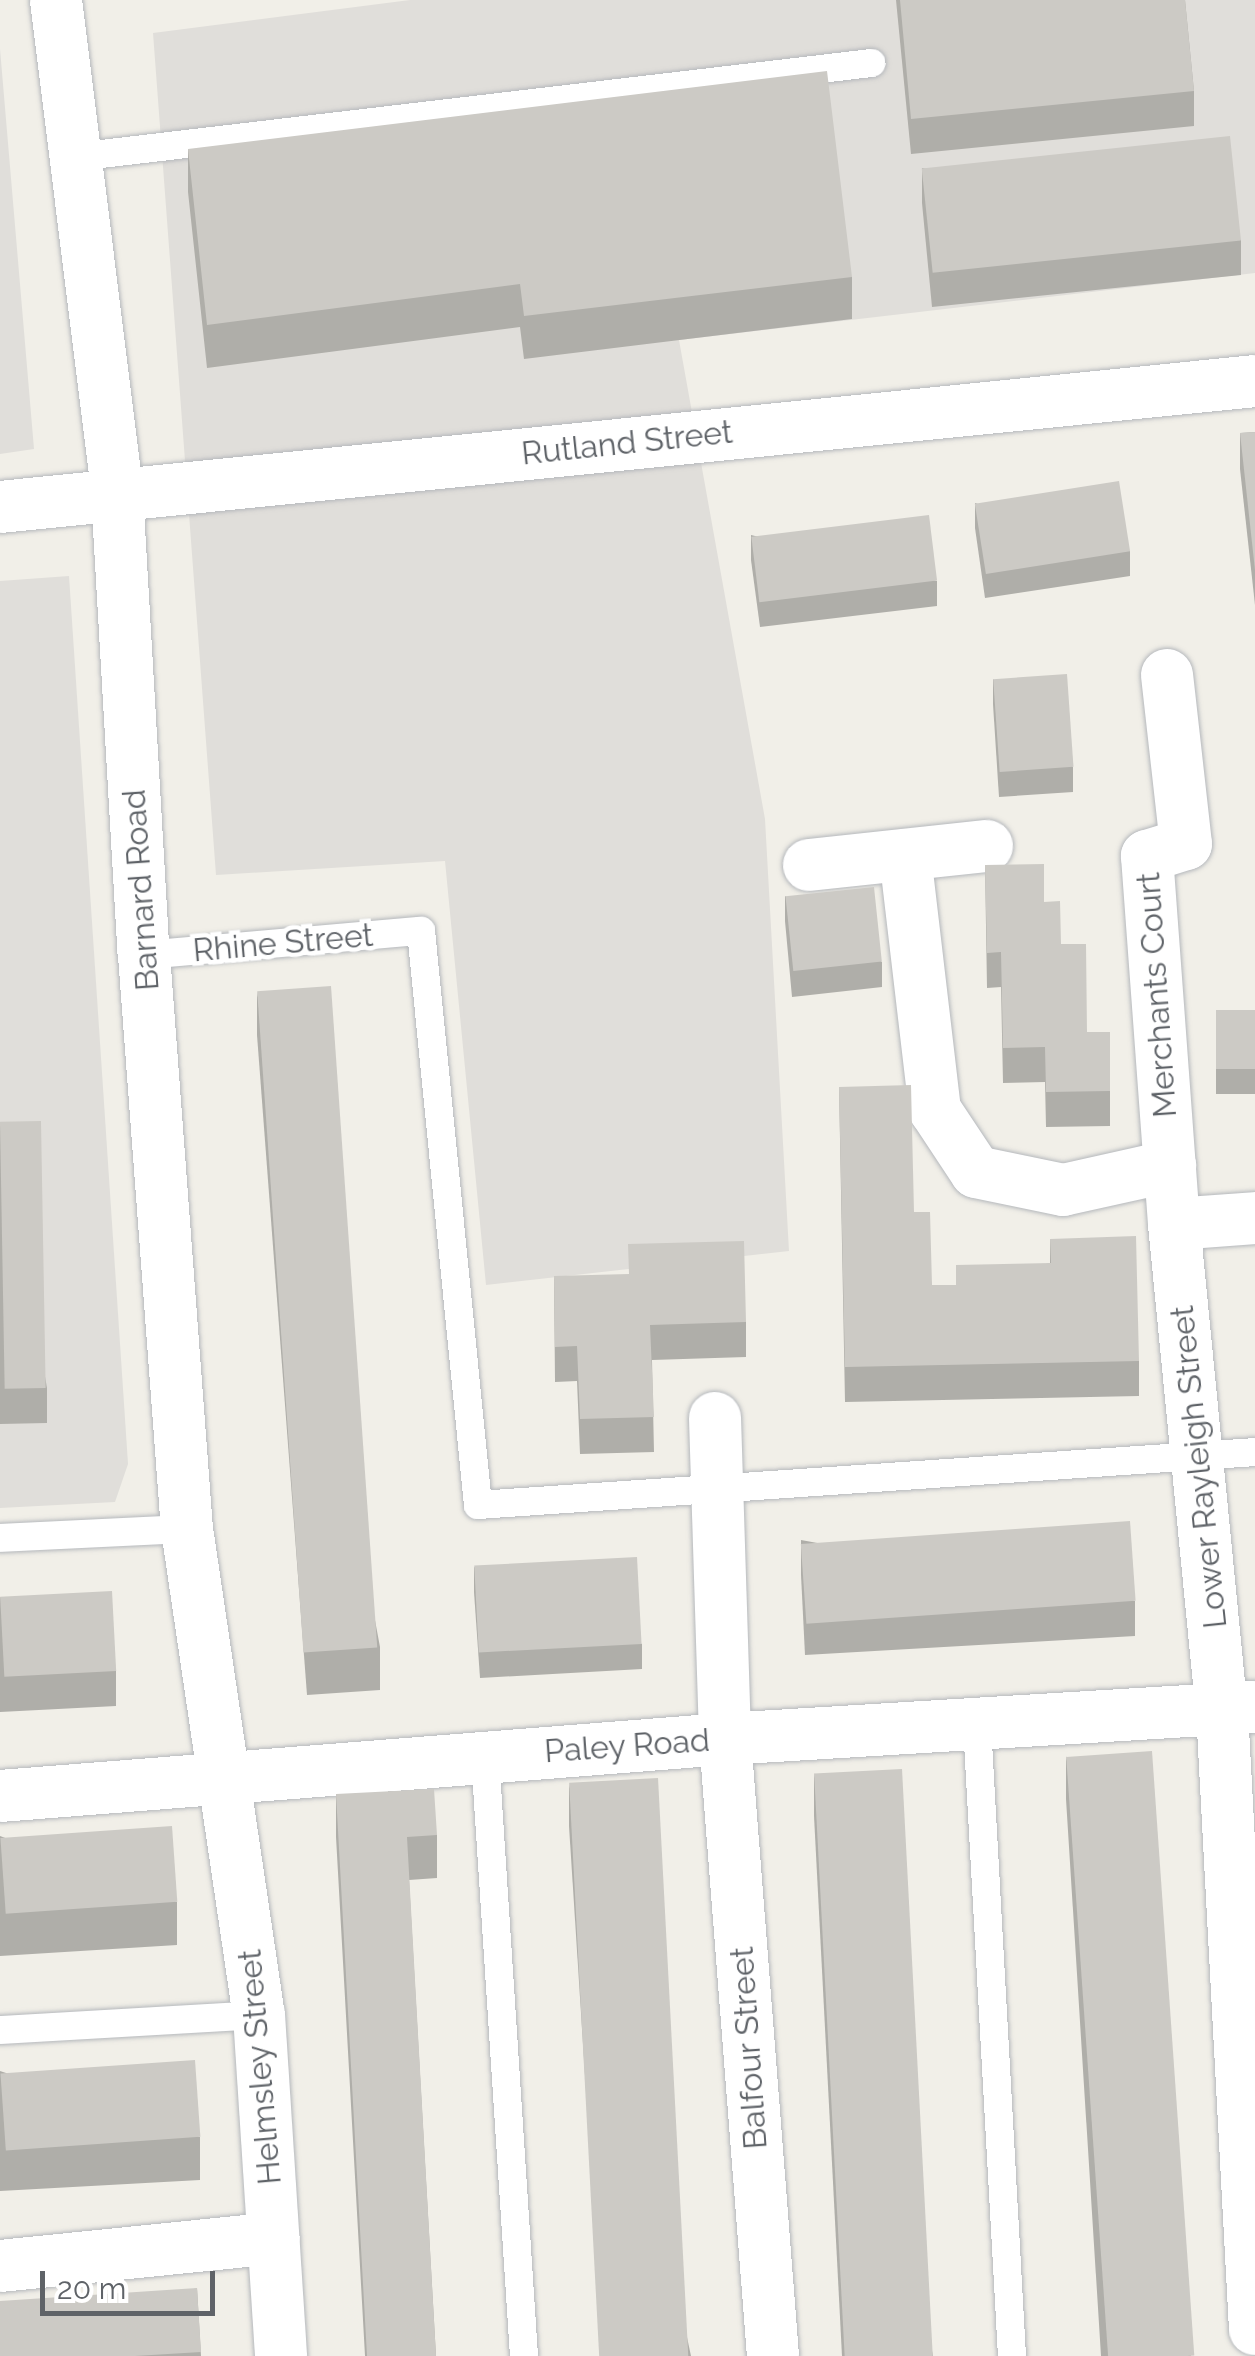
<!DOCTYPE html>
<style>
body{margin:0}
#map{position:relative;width:1255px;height:2356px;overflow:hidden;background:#f1efe8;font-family:Raleway,sans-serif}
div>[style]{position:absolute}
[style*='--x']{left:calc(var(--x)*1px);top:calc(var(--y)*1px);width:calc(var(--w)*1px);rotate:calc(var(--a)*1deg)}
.industrial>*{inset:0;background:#e0deda}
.roads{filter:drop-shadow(0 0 2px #b5b8bc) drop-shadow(0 0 2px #b5b8bc)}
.lane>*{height:28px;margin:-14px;padding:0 14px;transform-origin:14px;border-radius:14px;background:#fff}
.street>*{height:52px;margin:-26px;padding:0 26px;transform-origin:26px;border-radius:26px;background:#fff}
.wall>*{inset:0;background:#afaea9;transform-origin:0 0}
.building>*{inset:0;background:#cccac5;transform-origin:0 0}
span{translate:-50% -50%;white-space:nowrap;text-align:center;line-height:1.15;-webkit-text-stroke:9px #fff;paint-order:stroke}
.street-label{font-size:32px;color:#5f6368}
.scale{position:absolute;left:40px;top:2271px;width:175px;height:45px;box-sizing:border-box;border:5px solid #5f6368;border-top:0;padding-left:12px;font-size:30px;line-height:35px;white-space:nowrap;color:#5f6368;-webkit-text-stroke:8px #fff;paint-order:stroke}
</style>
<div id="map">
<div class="industrial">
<i style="clip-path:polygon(410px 0,1255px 0,1255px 273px,679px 340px,765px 819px,789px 1251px,486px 1285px,445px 861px,216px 875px,153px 33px)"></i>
<i style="clip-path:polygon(0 49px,34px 449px,0 454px)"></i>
<i style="clip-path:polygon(69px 576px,128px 1464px,115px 1502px,0 1508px,0 581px)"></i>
</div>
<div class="roads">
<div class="lane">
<i style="--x:76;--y:157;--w:801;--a:-6.74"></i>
<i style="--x:144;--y:955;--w:278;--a:-5"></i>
<i style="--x:421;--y:931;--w:577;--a:84.33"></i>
<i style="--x:478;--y:1505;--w:779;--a:-3.9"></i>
<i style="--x:0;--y:1538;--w:187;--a:-2.8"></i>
<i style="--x:977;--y:1724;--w:633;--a:86.83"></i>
<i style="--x:485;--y:1756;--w:601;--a:86.28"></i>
<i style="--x:0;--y:2030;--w:259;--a:-3.3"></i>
</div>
<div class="street">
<i style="--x:56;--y:0;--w:497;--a:82.9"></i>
<i style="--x:117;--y:493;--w:463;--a:86.7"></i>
<i style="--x:144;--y:955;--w:576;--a:85.72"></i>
<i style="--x:187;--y:1529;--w:491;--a:81.6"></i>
<i style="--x:259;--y:2015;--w:342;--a:86.3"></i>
<i style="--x:0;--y:507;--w:1261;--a:-5.73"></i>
<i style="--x:1167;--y:675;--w:170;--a:83.6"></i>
<i style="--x:1186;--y:844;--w:41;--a:162.9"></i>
<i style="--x:1147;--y:856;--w:369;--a:85.8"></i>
<i style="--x:1174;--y:1224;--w:488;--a:84.4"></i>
<i style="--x:1222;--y:1710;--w:620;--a:86.95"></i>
<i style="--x:905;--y:855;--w:257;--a:83.3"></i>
<i style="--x:935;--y:1110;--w:74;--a:56.5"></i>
<i style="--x:976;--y:1172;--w:89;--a:11.7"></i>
<i style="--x:1063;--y:1190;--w:110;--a:-12.6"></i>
<i style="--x:809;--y:865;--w:179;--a:-6.1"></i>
<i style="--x:1174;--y:1224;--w:81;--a:-4.2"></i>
<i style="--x:715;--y:1418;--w:321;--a:88.2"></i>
<i style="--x:725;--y:1739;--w:619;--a:85.55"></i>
<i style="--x:0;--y:1796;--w:727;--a:-4.5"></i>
<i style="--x:725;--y:1739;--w:531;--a:-3.46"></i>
<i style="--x:0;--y:2266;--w:275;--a:-5.8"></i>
</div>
</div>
<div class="wall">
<i style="clip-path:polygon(896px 0,1185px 0,1194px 91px,1194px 126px,911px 154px)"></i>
<i style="clip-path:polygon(188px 149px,852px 277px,852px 319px,524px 359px,520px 327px,207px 368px,188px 192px)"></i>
<i style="clip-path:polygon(922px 168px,1241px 240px,1241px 275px,932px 307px,922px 203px)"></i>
<i style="clip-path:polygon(1255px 432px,1255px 605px,1240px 469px,1240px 433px)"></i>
<i style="clip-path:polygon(975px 503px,1130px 551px,1130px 576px,985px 598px,975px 528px)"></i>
<i style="clip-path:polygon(751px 535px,937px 581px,937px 606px,760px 627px,751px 560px)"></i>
<i style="clip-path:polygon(993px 679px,1073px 767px,1073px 792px,999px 797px,993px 704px)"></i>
<i style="clip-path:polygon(985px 865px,1044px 902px,1061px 944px,1087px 1032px,1110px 1032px,1110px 1126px,1046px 1127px,1045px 1082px,1003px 1083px,1001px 987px,987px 988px)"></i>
<i style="clip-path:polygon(785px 896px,882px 962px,882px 987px,792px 997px,785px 921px)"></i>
<i style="clip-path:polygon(257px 992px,380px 1647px,380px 1690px,307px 1695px,257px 1035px)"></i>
<i style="left:1255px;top:1010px;width:84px;height:39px;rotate:90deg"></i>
<i style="clip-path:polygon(839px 1087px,914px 1212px,932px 1285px,956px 1285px,1050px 1263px,1050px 1239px,1139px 1361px,1139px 1396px,845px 1402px)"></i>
<i style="clip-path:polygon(0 1122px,47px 1388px,47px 1423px,0 1424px)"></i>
<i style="clip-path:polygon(554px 1276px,746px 1322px,746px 1357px,652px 1360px,654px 1452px,580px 1454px,577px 1381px,555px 1382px)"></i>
<i style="clip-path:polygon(801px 1540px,1135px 1601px,1135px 1636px,805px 1655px,801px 1575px)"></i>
<i style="clip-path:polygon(474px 1567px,642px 1644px,642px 1669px,480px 1678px,474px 1592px)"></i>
<i style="clip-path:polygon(0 1597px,116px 1671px,116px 1706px,0 1712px)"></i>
<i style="clip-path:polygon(1066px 1756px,1191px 2356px,1101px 2356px,1066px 1799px)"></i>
<i style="clip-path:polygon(814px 1773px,933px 2356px,842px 2356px,814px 1816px)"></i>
<i style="clip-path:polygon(569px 1784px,691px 2356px,603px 2356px,569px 1826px)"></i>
<i style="clip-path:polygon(336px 1794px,437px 1835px,437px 1878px,409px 1880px,436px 2356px,365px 2356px,336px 1837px)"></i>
<i style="clip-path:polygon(0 1836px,177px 1902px,177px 1945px,0 1956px)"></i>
<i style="clip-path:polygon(0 2071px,200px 2137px,200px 2180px,0 2191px)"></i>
<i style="clip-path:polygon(197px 2288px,201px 2356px,0 2356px)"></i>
</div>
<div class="building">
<i style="clip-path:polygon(900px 0,1185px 0,1194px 91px,911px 119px)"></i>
<i style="clip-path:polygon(827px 71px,852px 277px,524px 316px,520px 284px,207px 325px,188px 149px)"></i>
<i style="left:1230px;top:136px;width:105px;height:310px;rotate:84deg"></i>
<i style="clip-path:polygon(1255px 432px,1255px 570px,1240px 433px)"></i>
<i style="left:1119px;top:481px;width:71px;height:146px;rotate:81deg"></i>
<i style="left:929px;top:515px;width:66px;height:179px;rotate:83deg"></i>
<i style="left:1067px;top:674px;width:93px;height:74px;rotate:86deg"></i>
<i style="clip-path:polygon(1044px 864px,1044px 902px,1060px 901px,1061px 944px,1086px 944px,1087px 1032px,1110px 1032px,1110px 1091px,1046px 1092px,1045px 1047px,1003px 1048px,1001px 952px,987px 953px,985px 865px)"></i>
<i style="left:874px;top:887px;width:75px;height:89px;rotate:84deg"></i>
<i style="left:331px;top:986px;width:663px;height:74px;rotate:86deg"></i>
<i style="left:1255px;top:1010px;width:59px;height:39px;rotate:90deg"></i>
<i style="clip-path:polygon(911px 1085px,914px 1212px,930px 1212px,932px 1285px,956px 1285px,956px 1265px,1051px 1263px,1050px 1239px,1136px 1236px,1139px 1361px,845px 1367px,839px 1087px)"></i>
<i style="left:41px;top:1121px;width:267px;height:41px;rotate:89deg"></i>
<i style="clip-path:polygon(744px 1241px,746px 1322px,650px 1325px,654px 1417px,580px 1419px,577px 1346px,555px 1347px,554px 1276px,629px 1274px,628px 1244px)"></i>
<i style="left:1130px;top:1521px;width:80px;height:330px;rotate:86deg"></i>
<i style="left:637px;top:1557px;width:87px;height:163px;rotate:87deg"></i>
<i style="left:112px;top:1591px;width:80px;height:112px;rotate:87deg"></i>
<i style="left:1152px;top:1751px;width:606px;height:86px;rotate:86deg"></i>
<i style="left:902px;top:1769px;width:588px;height:88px;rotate:87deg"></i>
<i style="left:658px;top:1778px;width:579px;height:89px;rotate:87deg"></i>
<i style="clip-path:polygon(434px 1789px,437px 1835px,407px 1837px,436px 2356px,367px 2356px,336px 1794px)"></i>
<i style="left:172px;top:1826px;width:76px;height:172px;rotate:86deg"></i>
<i style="left:195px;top:2060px;width:77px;height:195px;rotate:86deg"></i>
<i style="clip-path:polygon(197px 2288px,201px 2352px,135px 2356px,0 2356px,0 2301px)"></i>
</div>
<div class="street-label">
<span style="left:627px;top:443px;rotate:-6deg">Rutland Street</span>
<span style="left:141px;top:890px;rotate:-94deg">Barnard Road</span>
<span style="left:283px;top:943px;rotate:-5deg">Rhine Street</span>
<span style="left:1157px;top:995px;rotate:-94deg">Merchants Court</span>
<span style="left:1199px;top:1467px;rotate:-96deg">Lower Rayleigh Street</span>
<span style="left:627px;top:1746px;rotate:-4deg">Paley Road</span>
<span style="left:749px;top:2048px;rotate:-94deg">Balfour Street</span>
<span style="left:260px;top:2067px;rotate:-95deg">Helmsley Street</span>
</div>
<div class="scale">20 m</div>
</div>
